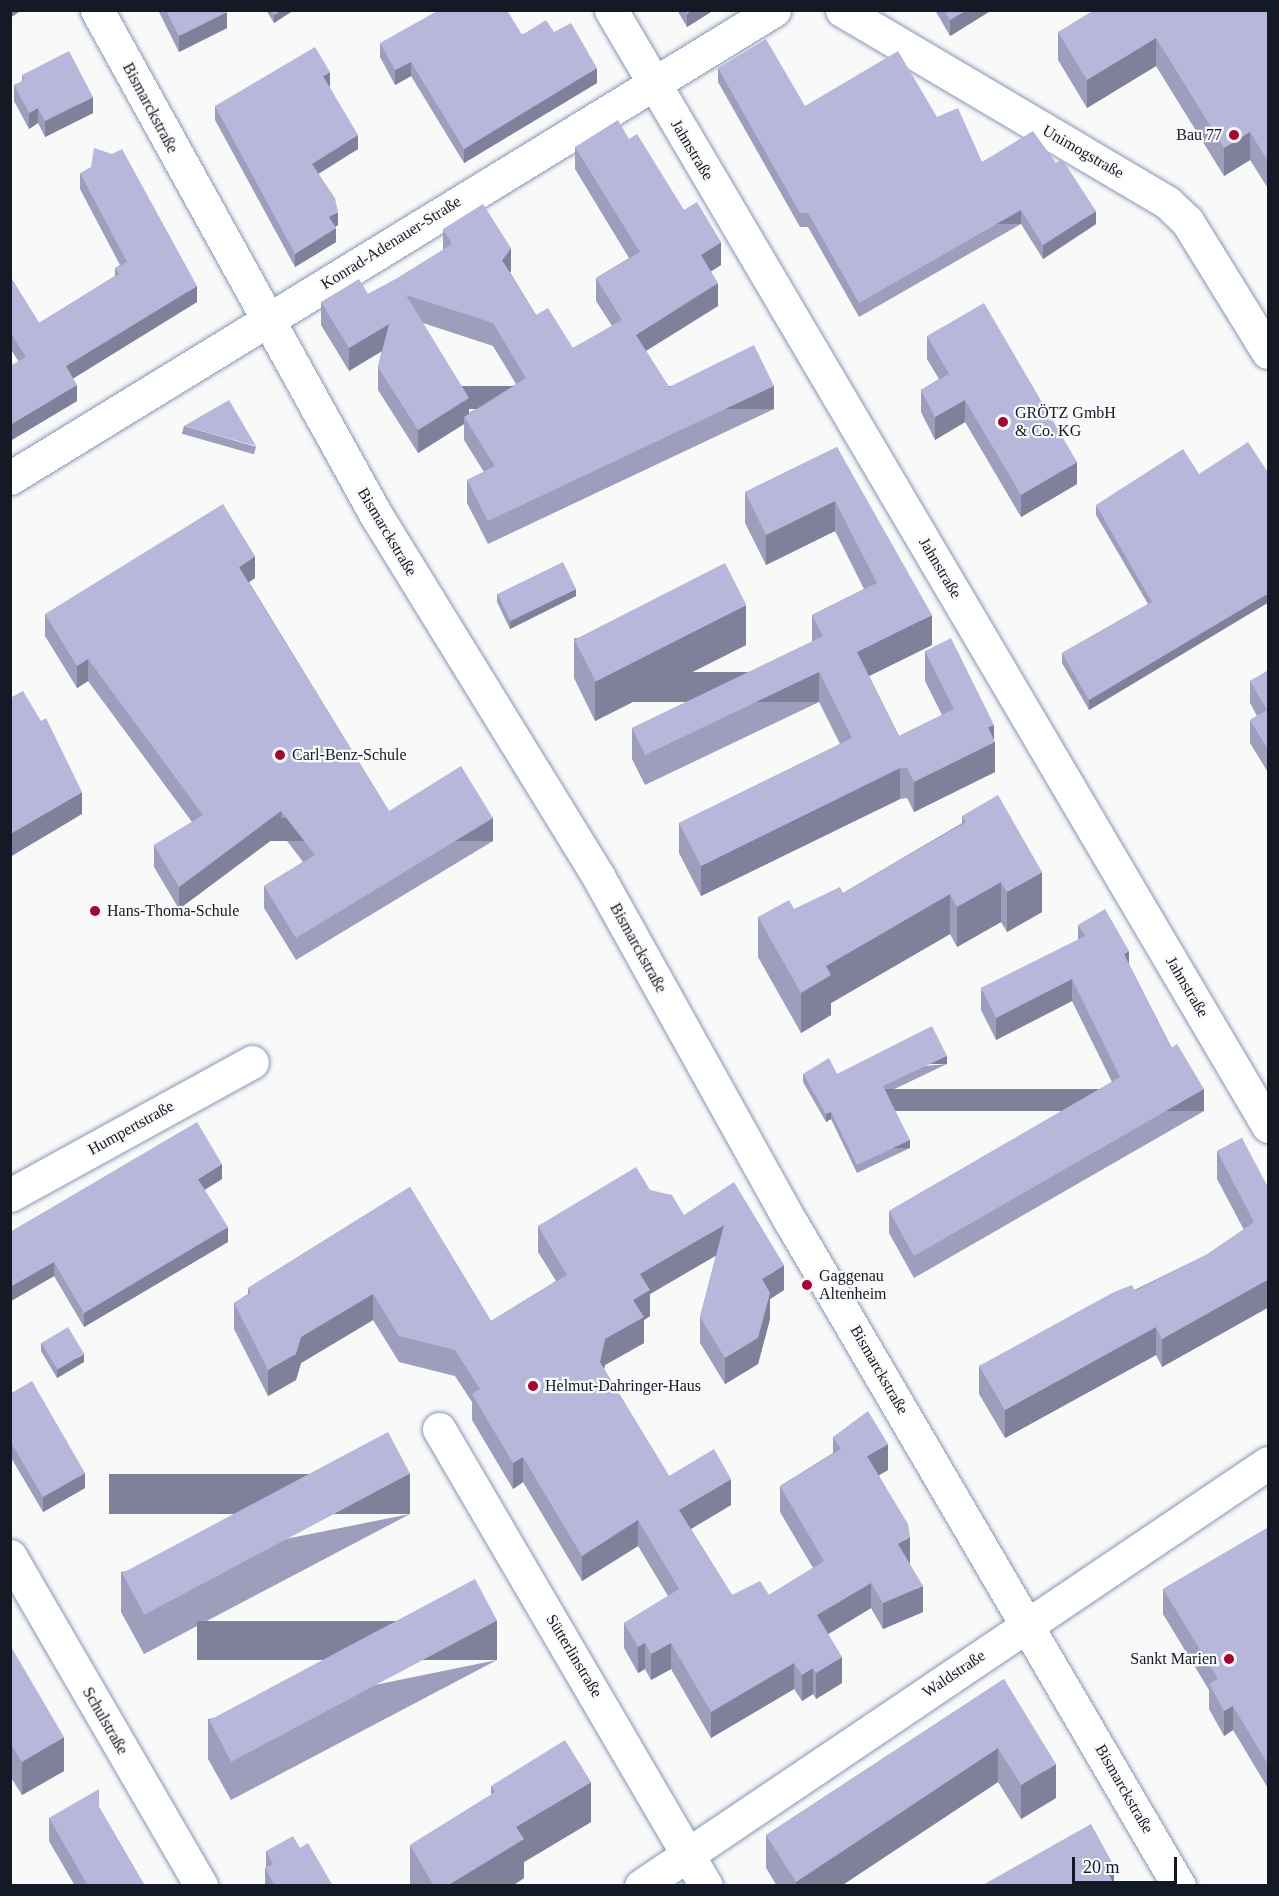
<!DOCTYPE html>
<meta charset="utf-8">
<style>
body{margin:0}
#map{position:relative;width:1279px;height:1896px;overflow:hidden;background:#f9f9f9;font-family:Georgia,serif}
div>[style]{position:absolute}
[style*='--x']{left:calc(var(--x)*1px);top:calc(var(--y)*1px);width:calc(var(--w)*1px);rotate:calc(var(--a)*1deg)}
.roads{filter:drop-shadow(0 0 2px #8598b6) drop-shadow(0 0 2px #8598b6)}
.minor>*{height:33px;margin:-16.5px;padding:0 16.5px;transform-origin:16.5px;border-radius:16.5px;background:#fff}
.wall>*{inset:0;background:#9d9dbc;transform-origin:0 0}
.shaded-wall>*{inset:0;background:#7f8099;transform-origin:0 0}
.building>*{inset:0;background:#b6b7db;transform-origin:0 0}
.dots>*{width:16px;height:16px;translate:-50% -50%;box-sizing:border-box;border:3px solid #f9f9f9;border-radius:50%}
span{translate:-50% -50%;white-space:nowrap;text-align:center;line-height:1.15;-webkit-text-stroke:4.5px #f9f9f9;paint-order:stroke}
.street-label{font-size:16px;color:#131a26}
.poi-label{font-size:16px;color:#131a26}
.right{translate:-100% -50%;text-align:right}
.left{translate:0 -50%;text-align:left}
.frame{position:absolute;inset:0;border:12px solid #131a26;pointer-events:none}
.scale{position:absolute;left:1072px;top:1857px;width:105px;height:27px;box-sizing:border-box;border:3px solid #131a26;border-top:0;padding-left:8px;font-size:18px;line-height:21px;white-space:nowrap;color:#131a26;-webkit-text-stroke:4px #f9f9f9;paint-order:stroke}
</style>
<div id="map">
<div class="roads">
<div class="minor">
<i style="--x:97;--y:10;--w:577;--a:61.08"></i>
<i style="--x:376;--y:515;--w:424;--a:58.4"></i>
<i style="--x:598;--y:876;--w:398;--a:60.9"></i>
<i style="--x:792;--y:1224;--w:767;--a:59.69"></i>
<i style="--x:611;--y:10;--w:1295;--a:59.51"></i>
<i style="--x:842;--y:10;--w:377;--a:30.6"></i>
<i style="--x:1167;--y:202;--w:28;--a:44"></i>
<i style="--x:1187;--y:221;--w:154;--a:58.3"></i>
<i style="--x:10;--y:478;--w:896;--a:-31.49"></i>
<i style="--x:10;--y:1195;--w:276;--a:-28.8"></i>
<i style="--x:439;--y:1429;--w:529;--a:59.7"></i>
<i style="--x:10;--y:1556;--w:381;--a:59.9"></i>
<i style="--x:641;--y:1886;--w:756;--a:-34.01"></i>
</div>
</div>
<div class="wall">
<i style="clip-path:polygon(158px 10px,226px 10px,227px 28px,179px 52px)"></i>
<i style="clip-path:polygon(266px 10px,294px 10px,274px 23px)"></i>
<i style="clip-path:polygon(677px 10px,714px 10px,687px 27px)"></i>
<i style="clip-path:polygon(935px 10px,992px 10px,950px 36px)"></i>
<i style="clip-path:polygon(1269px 10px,1269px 190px,1250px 160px,1224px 176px,1156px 66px,1087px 108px,1058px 60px,1058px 32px)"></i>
<i style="clip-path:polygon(554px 32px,597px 83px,464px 163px,411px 76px,395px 85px,380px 57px,380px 43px)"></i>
<i style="clip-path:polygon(718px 68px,805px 106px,937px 117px,982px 162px,1096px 224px,1043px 259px,1021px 224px,859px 317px,808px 227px,800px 227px,718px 82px)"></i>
<i style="clip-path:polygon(22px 75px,93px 113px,45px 137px,38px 123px,29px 129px,14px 101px,14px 85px,22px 82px)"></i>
<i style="clip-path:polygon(329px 86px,358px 149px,318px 173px,338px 225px,335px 227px,336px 242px,295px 267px,215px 120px,215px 106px,330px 86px)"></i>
<i style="clip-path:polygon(evenodd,629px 139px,684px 210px,721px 265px,711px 271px,718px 306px,646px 351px,669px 387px,774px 409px,488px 544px,467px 503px,467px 480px,484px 472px,464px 440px,464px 424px,418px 453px,378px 390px,378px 367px,382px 350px,349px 371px,321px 325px,321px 302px,368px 294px,396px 279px,443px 250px,443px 229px,511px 271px,510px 272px,536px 315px,573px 348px,612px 326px,596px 301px,596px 278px,629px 258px,575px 169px,575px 147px,629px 139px,423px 323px,493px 346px,516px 384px,469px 413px,423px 323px)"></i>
<i style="clip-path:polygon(80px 173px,197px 302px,73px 378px,77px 401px,10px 441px,10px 366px,19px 362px,10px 348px,10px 276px,39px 323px,115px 276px,115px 268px,120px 265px,80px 189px)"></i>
<i style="clip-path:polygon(927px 336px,1077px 484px,1021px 517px,965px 422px,935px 440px,921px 412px,921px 390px,939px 379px,927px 359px)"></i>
<i style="left:184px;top:426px;width:75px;height:8px;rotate:16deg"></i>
<i style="clip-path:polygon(837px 447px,932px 645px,869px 676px,899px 736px,942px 715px,925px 681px,925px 651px,994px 739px,995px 772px,914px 812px,907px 798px,900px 799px,701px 896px,679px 853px,679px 823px,840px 744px,819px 702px,645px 785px,632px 759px,632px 728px,812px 642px,812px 615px,864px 589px,835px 531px,766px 565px,745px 523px,745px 492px)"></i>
<i style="clip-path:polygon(1199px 474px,1269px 474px,1269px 602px,1089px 710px,1062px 663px,1062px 653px,1148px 604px,1096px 515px,1096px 505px)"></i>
<i style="clip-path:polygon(255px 578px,249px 582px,389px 811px,493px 841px,296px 960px,264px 908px,264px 886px,303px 862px,281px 833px,179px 909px,154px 867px,154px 845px,192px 822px,88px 681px,77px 688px,45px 636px,45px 614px)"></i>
<i style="clip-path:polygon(497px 594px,576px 596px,510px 629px,497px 602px)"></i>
<i style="clip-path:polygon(574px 638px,746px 645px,595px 721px,574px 678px)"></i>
<i style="clip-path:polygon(1269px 670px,1269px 774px,1250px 743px,1250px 720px,1257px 716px,1250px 703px,1250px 681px)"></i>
<i style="clip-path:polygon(962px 816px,1042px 912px,1007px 932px,1001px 922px,957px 947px,950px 934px,831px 1003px,831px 1015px,801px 1033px,758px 957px,758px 917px,794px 909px,843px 893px,962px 823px)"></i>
<i style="clip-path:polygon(1078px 925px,1129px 964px,1204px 1111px,914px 1278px,889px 1233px,889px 1211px,1112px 1082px,1072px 1001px,996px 1040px,981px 1010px,981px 988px,1078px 940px)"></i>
<i style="clip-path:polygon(947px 1064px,886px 1093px,910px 1148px,857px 1173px,831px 1119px,826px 1122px,803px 1082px,803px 1074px,837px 1074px)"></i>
<i style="clip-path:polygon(1242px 1138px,1269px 1307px,1162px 1367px,1156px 1355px,1005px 1438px,979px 1394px,979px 1366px,1206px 1255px,1244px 1230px,1217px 1179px,1217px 1151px)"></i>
<i style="clip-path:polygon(222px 1179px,204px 1190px,228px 1242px,84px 1327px,54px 1276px,11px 1301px,10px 1232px)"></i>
<i style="clip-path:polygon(410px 1187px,491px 1321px,556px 1281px,538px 1252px,538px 1226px,650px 1190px,784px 1290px,770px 1299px,770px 1319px,758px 1364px,725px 1384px,700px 1343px,700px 1317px,716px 1255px,650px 1294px,650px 1316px,644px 1320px,644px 1343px,605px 1365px,604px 1369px,669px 1476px,731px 1505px,691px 1529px,732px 1595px,769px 1595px,813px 1568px,780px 1512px,780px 1486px,833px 1453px,833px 1437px,888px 1470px,879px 1475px,910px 1563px,909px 1563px,923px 1612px,883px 1629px,871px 1608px,828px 1634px,842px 1683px,816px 1699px,813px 1694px,802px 1701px,794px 1689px,711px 1738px,671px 1669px,651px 1680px,645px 1669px,638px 1673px,624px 1648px,624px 1623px,668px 1596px,638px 1546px,582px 1581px,523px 1482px,513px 1489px,472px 1420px,472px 1402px,455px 1376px,399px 1362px,373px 1320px,301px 1363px,296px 1380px,268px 1396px,234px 1329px,234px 1303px,248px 1294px,248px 1288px)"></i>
<i style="clip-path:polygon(41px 1343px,84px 1362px,57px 1378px,41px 1351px)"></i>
<i style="clip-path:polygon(10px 1394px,85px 1488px,43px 1512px,10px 1456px)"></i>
<i style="clip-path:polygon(410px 1514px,144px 1654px,121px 1612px,121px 1572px)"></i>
<i style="clip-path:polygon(1269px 1527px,1269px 1790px,1233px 1730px,1224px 1736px,1209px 1709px,1209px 1690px,1163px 1614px,1163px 1589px)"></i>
<i style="clip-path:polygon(10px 1645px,64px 1771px,22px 1795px,10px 1776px)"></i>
<i style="clip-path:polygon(497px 1660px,231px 1800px,208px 1759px,208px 1719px)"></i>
<i style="clip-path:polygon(1004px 1679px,1056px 1798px,1021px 1819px,998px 1782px,841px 1886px,777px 1886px,766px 1868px,766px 1835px)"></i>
<i style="clip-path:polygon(491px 1786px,591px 1822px,524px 1862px,524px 1878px,512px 1886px,410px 1886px,410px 1845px,491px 1795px)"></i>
<i style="clip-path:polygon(99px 1807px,145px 1886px,75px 1886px,49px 1841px,49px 1818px)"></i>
<i style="clip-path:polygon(300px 1848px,333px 1886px,266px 1886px,265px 1883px,265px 1868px,266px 1867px,266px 1851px)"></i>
</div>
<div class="shaded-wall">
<i style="clip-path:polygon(10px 10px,19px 10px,19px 12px,10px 18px)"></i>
<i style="clip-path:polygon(282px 10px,294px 10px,274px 23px,274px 15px)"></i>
<i style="clip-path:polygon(692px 10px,714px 10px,687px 27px,687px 14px)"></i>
<i style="clip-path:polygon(967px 10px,992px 10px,950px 36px,950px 20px)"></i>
<i style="clip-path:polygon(227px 12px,227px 28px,179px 52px,179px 36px)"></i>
<i style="clip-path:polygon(1156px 38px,1156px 66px,1087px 108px,1087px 80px)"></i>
<i style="clip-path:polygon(411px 62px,411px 76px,395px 85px,395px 70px)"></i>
<i style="clip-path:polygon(597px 68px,597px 83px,464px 163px,464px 149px)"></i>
<i style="clip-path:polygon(330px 72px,330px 86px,323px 90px,323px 76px)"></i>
<i style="clip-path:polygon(93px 97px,93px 113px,45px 137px,45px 121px)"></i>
<i style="clip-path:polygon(38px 108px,38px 123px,29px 129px,29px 113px)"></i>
<i style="clip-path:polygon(1250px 132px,1250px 160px,1224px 176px,1224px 148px)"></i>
<i style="clip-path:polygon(358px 135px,358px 149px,312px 178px,312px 164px)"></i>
<i style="left:1021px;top:210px;width:14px;height:187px;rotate:90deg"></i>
<i style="clip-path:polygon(1096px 211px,1096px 224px,1043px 259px,1043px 245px)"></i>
<i style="clip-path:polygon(338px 212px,338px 225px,329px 230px,329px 217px)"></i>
<i style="clip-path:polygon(336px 228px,336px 242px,295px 267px,295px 254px)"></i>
<i style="clip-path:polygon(721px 242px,721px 265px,701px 278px,701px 255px)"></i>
<i style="clip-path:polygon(511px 248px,511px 271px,502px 282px,502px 260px)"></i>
<i style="clip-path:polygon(718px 283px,718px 306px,636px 357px,636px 335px)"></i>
<i style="clip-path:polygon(197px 286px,197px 302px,66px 383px,66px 366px)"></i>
<i style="clip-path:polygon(389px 324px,389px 347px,349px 371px,349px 348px)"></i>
<i style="clip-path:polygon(77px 385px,77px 401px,10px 441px,10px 425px)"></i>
<i style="left:774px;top:386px;width:23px;height:316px;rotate:90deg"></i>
<i style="clip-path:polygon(469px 398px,469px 421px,464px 417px,464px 424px,418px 453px,418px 430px)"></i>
<i style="clip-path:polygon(965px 400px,965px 422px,935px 440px,935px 417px)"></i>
<i style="clip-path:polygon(1077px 462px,1077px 484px,1021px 517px,1021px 495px)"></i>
<i style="clip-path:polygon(835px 501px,835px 531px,766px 565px,766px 535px)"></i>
<i style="clip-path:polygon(255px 556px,255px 578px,239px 589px,239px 567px)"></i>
<i style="clip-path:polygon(576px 589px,576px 596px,510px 629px,510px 621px)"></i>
<i style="clip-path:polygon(1269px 593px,1269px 602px,1089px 710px,1089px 700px)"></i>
<i style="clip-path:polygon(746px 605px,746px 645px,595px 721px,595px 681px)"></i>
<i style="clip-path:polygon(932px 615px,932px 645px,857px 682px,857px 652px)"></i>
<i style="clip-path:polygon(88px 659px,88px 681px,77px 688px,77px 666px)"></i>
<i style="left:819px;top:672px;width:30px;height:193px;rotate:90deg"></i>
<i style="clip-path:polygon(994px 725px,994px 742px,995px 742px,995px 772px,914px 812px,914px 782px,988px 727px)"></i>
<i style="clip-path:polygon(900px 768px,900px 799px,701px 896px,701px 866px)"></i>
<i style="clip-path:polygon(82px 792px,82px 814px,10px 857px,10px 834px)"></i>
<i style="clip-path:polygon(281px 811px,281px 833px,179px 909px,179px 887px)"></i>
<i style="left:493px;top:818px;width:23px;height:231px;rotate:90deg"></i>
<i style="clip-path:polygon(1042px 872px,1042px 912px,1007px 932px,1007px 892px)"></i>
<i style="clip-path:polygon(1001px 882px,1001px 922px,957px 947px,957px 907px)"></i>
<i style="clip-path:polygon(950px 894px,950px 934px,831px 1003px,831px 1015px,801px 1033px,801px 993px,826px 966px)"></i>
<i style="clip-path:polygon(1129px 951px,1129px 973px,1124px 954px)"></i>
<i style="clip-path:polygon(1072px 979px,1072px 1001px,996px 1040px,996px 1018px)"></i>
<i style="left:947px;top:1056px;width:8px;height:71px;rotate:90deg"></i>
<i style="left:1204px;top:1089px;width:22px;height:335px;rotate:90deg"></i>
<i style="clip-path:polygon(831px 1112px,831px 1119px,826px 1122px,826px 1114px)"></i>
<i style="left:910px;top:1140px;width:8px;height:59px;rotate:90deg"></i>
<i style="clip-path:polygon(222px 1164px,222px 1179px,198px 1194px,198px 1179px)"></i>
<i style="clip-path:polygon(724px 1225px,724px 1251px,650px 1294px,650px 1316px,644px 1320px,644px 1343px,605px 1365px,600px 1388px,600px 1362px,605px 1339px,633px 1300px,640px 1274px)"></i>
<i style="clip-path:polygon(228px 1227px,228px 1242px,84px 1327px,84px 1313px)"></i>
<i style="clip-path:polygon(54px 1262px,54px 1276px,11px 1301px,10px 1316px,10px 1287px)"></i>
<i style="clip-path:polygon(784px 1265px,784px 1290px,770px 1299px,770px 1319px,758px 1364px,725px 1384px,725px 1358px,762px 1279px)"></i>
<i style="clip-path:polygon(1269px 1279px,1269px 1307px,1162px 1367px,1162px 1339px)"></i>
<i style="clip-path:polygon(373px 1294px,373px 1320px,301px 1363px,296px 1380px,268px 1396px,268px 1370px,301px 1337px)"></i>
<i style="clip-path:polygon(1156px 1327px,1156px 1355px,1005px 1438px,1005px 1410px)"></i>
<i style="clip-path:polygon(84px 1354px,84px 1362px,57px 1378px,57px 1370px)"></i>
<i style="clip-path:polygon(888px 1444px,888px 1470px,867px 1482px,867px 1456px)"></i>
<i style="clip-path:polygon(523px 1457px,523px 1482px,513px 1489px,513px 1463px)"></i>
<i style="clip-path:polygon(85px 1473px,85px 1488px,43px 1512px,43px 1497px)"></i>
<i style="left:410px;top:1474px;width:40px;height:301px;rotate:90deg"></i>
<i style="clip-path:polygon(731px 1479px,731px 1505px,679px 1536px,679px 1510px)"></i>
<i style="clip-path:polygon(638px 1520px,638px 1546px,582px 1581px,582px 1556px)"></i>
<i style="clip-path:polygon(910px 1537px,910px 1563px,898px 1570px,898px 1544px)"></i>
<i style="clip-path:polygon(871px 1583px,871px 1608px,817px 1641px,817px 1615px)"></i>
<i style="clip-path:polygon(923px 1586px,923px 1612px,883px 1629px,883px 1603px)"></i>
<i style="left:497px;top:1621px;width:39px;height:300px;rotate:90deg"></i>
<i style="clip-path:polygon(645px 1643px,645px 1669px,638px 1673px,638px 1647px)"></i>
<i style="clip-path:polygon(671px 1643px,671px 1669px,651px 1680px,651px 1654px)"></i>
<i style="clip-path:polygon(842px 1657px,842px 1683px,816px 1699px,816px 1673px)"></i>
<i style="clip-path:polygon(794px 1663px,794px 1689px,711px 1738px,711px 1712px)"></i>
<i style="clip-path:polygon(813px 1668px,813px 1694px,802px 1701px,802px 1675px)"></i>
<i style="clip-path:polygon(1233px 1706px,1233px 1730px,1224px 1736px,1224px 1711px)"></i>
<i style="clip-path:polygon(64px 1737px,64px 1771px,22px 1795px,22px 1762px)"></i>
<i style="clip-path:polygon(998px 1748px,998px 1782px,841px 1886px,796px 1886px,796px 1882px)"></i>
<i style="clip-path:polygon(1056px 1764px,1056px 1798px,1021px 1819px,1021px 1785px)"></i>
<i style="clip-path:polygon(591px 1782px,591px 1822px,524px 1862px,524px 1878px,512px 1886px,447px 1886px,516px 1827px)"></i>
<i style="clip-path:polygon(1114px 1866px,1114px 1885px,1106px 1870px)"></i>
</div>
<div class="building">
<i style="clip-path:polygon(166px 10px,226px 10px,227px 12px,179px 36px)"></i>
<i style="clip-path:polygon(271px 10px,282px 10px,274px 15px)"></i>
<i style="clip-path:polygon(439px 10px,507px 10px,522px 35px,546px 20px,554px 32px,571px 23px,597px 68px,464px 149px,411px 62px,395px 70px,380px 43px)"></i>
<i style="clip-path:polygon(685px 10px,692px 10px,687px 14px)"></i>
<i style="clip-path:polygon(944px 10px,967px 10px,950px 20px)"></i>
<i style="clip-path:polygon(1094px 10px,1269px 10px,1269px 163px,1250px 132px,1224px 148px,1156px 38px,1087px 80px,1058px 32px)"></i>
<i style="clip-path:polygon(766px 39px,805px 106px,898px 51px,937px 117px,958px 108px,982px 162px,1033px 131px,1056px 163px,1062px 159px,1096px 211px,1043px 245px,1021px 210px,859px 303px,808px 213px,800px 213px,718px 68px)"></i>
<i style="clip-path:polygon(315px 47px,330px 72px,323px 76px,358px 135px,312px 164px,335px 198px,338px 212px,329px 217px,336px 228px,295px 254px,215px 106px)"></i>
<i style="clip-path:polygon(69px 51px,93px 97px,45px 121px,38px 108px,29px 113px,14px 85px,24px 80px,22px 75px)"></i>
<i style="clip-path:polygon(618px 120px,629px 139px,637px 134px,684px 210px,697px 202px,721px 242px,701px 255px,718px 283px,636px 335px,669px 387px,754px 345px,774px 386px,488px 521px,467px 480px,495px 466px,464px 417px,526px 378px,493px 323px,406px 295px,469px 398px,418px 430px,378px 367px,389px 324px,349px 348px,321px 302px,359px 279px,368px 294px,396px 279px,452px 244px,443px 229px,483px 204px,511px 248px,502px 260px,536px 315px,548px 308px,573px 348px,622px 320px,596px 278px,640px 252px,575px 147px)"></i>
<i style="clip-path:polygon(94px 148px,112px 154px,122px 149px,197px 286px,66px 366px,77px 385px,10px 425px,10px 366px,26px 357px,10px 332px,10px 276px,39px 323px,119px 274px,115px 268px,127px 262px,80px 173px,91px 167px)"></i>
<i style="clip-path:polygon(984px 303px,1077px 462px,1021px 495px,965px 400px,935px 417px,921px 390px,949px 374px,927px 336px)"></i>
<i style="clip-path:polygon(229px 400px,256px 446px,184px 426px)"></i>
<i style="clip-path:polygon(1248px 442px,1269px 474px,1269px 593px,1089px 700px,1062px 653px,1152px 602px,1096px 505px,1183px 449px,1199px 474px)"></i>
<i style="clip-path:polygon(837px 447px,932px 615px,857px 652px,899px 736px,954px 709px,925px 651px,951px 638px,994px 725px,988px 727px,995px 742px,914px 782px,907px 768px,900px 768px,701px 866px,679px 823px,852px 738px,819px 672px,645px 755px,632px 728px,823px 636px,812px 615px,877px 583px,835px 501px,766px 535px,745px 492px)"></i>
<i style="clip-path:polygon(223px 504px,255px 556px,239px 567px,389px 811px,461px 766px,493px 818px,296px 938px,264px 886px,315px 855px,281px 811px,179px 887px,154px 845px,203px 815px,88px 659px,77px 666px,45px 614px)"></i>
<i style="left:563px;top:562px;width:30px;height:73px;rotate:64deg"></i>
<i style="left:725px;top:563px;width:47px;height:169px;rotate:63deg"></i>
<i style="clip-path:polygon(1269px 670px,1269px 751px,1250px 720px,1267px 710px,1250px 681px)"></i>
<i style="clip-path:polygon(23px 691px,41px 721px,46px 718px,82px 792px,10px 834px,10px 698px)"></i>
<i style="clip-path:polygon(998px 795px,1042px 872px,1007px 892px,1001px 882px,957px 907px,950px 894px,826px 966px,831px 975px,801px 993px,758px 917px,789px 900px,794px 909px,840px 887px,843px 893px,966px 822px,962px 816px)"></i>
<i style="clip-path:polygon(1105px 909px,1129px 951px,1124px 954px,1171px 1048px,1177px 1044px,1204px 1089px,914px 1256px,889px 1211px,1120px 1077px,1072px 979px,996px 1018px,981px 988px,1085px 936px,1078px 925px)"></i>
<i style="clip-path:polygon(932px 1026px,947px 1056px,883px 1086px,910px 1140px,857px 1165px,831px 1112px,826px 1114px,803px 1074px,829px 1058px,837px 1074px)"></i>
<i style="clip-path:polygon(197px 1122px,222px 1164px,198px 1179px,228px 1227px,84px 1313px,54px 1262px,10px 1287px,10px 1232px)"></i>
<i style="clip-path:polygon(1242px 1138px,1269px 1189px,1269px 1279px,1162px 1339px,1156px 1327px,1005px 1410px,979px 1366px,1114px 1292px,1132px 1285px,1135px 1291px,1206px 1255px,1254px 1222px,1217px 1151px)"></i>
<i style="clip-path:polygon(636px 1167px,650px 1190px,672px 1195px,684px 1215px,734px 1182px,784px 1265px,762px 1279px,770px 1293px,758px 1338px,725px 1358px,700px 1317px,724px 1225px,640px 1274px,650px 1290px,633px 1300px,644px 1317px,605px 1339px,600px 1362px,669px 1476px,714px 1449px,731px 1479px,679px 1510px,732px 1595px,760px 1581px,769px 1595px,824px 1561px,780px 1486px,841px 1449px,833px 1437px,868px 1411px,888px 1444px,867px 1456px,908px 1524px,910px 1537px,898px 1544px,923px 1586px,883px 1603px,871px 1583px,817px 1615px,842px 1657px,816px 1673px,813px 1668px,802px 1675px,794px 1663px,711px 1712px,671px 1643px,651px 1654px,645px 1643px,638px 1647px,624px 1623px,679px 1589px,638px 1520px,582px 1556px,523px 1457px,513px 1463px,472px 1394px,480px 1389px,455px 1350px,399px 1336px,373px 1294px,301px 1337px,296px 1354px,268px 1370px,234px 1303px,251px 1293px,248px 1288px,410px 1187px,491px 1321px,567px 1275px,538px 1226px)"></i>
<i style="left:68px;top:1327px;width:31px;height:31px;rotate:59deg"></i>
<i style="clip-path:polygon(32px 1381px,85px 1473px,43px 1497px,10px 1441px,10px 1394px)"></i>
<i style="left:388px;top:1432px;width:47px;height:301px;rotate:62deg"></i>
<i style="clip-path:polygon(1269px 1527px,1269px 1766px,1233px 1706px,1224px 1711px,1209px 1684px,1218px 1679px,1163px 1589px)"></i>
<i style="left:475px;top:1579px;width:47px;height:301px;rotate:62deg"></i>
<i style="clip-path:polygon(10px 1645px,64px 1737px,22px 1762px,10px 1743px)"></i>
<i style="clip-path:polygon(1004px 1679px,1056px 1764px,1021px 1785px,998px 1748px,796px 1882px,766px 1835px)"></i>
<i style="clip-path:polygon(565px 1740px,591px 1782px,516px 1827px,524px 1839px,447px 1886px,434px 1886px,410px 1845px,495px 1792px,491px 1786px)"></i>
<i style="clip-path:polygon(99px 1789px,99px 1807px,145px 1886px,88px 1886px,49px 1818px)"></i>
<i style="clip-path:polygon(1091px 1824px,1114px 1866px,1106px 1870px,1114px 1886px,981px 1886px)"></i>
<i style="clip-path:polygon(293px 1836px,300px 1848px,308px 1843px,333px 1886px,275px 1886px,265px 1868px,273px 1864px,266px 1851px)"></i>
</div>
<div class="dots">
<i style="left:1234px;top:135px;background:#a30534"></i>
<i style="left:1003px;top:422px;background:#a30534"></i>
<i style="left:280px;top:755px;background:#a30534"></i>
<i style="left:95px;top:911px;background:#a30534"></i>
<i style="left:807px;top:1285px;background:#a30534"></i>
<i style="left:533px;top:1386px;background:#a30534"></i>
<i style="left:1229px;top:1659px;background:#a30534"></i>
</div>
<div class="street-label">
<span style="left:150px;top:108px;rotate:62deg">Bismarckstraße</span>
<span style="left:692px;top:150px;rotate:59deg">Jahnstraße</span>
<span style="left:1083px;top:152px;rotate:30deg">Unimogstraße</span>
<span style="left:391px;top:243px;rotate:-32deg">Konrad-Adenauer-Straße</span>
<span style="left:387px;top:532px;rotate:59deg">Bismarckstraße</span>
<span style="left:940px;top:568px;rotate:59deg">Jahnstraße</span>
<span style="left:638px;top:948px;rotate:61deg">Bismarckstraße</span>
<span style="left:1187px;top:987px;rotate:59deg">Jahnstraße</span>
<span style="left:131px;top:1128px;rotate:-29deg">Humpertstraße</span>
<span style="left:879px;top:1370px;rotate:60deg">Bismarckstraße</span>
<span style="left:574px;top:1656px;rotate:59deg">Sütterlinstraße</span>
<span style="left:954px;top:1674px;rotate:-34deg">Waldstraße</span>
<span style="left:105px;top:1721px;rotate:60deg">Schulstraße</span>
<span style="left:1124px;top:1789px;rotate:60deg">Bismarckstraße</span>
</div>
<div class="poi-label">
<span class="right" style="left:1222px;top:135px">Bau 77</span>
<span class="left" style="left:1015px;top:422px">GRÖTZ GmbH<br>&amp; Co. KG</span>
<span class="left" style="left:292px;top:755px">Carl-Benz-Schule</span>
<span class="left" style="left:107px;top:911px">Hans-Thoma-Schule</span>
<span class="left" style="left:819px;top:1285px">Gaggenau<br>Altenheim</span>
<span class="left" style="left:545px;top:1386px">Helmut-Dahringer-Haus</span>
<span class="right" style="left:1217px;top:1659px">Sankt Marien</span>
</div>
<div class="frame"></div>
<div class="scale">20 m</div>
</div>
